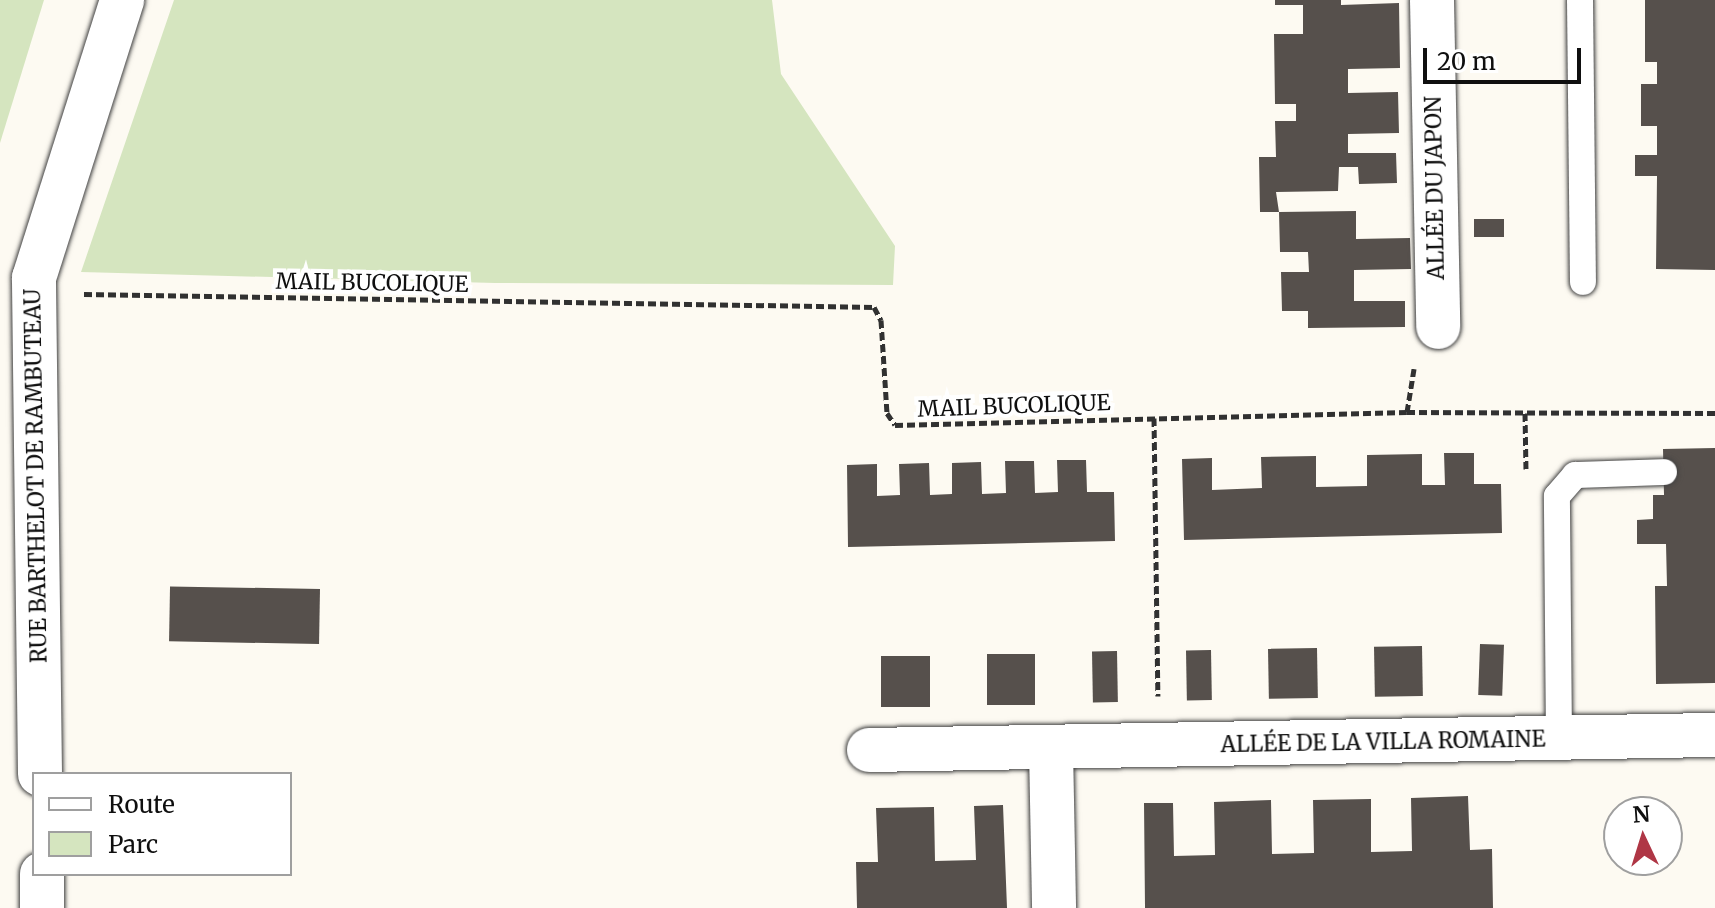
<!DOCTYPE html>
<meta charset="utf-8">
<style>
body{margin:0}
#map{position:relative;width:1715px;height:908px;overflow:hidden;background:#fdfaf2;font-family:Merriweather,serif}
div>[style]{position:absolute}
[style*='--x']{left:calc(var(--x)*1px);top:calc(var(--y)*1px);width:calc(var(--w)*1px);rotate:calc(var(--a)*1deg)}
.green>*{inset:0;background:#d5e5bf}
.building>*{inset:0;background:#56504c;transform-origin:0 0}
.path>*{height:5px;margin-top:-2.5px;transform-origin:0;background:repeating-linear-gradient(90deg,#313131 0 8px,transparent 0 12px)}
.roads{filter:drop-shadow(0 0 2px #424242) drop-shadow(0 0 2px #424242)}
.service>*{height:26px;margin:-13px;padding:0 13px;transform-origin:13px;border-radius:13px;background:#fff}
.minor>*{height:44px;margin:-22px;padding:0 22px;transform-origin:22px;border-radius:22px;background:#fff}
span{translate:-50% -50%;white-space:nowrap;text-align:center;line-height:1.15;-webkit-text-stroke:8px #fff;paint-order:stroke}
.street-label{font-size:22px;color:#0f0f0f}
.legend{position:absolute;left:32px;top:772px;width:260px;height:104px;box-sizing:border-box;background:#fff;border:2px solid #9f9f9f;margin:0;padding:10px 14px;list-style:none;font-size:24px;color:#0f0f0f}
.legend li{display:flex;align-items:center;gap:16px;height:40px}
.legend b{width:40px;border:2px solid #9f9f9f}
.north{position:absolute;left:1603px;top:796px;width:80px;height:80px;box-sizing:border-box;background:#fff;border:2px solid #9f9f9f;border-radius:50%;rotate:356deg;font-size:22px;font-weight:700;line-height:32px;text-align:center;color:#0f0f0f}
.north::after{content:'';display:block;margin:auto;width:28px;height:36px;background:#af3645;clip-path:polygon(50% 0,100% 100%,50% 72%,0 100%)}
.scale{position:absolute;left:1423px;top:48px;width:158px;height:36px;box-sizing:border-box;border:4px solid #0f0f0f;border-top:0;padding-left:10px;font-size:24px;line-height:28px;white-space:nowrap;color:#0f0f0f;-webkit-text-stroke:6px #fff;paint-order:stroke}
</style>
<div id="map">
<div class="green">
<i style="clip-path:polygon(0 0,44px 0,0 143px)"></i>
<i style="clip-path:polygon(174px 0,772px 0,781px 74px,895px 246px,893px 285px,495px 283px,81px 272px)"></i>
</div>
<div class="building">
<i style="clip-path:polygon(1275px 0,1341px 0,1341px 5px,1399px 3px,1400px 68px,1348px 69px,1348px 93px,1398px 92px,1399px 133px,1348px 134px,1348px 153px,1396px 153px,1397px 183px,1359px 184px,1358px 167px,1339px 167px,1338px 191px,1276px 192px,1279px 212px,1260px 212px,1259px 157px,1276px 157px,1275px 121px,1296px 121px,1296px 104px,1275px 104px,1274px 34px,1303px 34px,1303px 5px,1275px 5px)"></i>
<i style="clip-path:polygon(1645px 0,1715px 0,1715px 270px,1656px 269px,1657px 176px,1635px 176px,1635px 155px,1657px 155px,1657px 126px,1641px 126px,1641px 84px,1657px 84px,1657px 62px,1645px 62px)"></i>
<i style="clip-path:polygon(1356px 211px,1356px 239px,1410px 238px,1411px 269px,1354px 270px,1354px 301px,1405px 301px,1405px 327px,1308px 328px,1308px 311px,1282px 311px,1281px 272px,1309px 272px,1308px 252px,1280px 252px,1279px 212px)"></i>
<i style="left:1474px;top:219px;width:30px;height:18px"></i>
<i style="clip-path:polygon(1715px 448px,1715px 683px,1656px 684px,1655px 586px,1667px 586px,1666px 544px,1637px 544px,1637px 520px,1653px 519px,1653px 495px,1664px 495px,1663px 449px)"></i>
<i style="clip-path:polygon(1444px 453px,1474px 453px,1474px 484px,1501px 484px,1502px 533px,1184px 540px,1182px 459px,1212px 458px,1212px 490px,1262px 488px,1261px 457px,1316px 456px,1316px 487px,1367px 486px,1367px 455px,1422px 454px,1422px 485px,1445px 485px)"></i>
<i style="clip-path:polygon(1057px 460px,1086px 460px,1087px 492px,1114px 492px,1115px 541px,848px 547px,847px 465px,877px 464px,877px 496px,900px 495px,899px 464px,929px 463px,930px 495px,952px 494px,952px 463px,981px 462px,982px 494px,1006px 493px,1005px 461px,1034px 461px,1035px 493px,1058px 492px)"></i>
<i style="left:320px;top:589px;width:55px;height:150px;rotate:91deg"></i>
<i style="left:1480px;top:644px;width:24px;height:51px;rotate:2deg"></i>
<i style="left:1422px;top:646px;width:50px;height:48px;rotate:89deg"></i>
<i style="left:1317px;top:648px;width:50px;height:49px;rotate:89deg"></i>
<i style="left:1211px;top:650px;width:50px;height:25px;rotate:89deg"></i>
<i style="left:1117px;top:651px;width:51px;height:25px;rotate:89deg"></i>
<i style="left:987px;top:654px;width:48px;height:51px"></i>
<i style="left:881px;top:656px;width:49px;height:51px"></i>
<i style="clip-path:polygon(1468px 796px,1470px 850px,1492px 849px,1493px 908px,1145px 908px,1144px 803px,1173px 803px,1174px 856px,1215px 855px,1214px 802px,1271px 800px,1272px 854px,1314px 853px,1313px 800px,1371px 799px,1371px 852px,1412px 851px,1411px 798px)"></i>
<i style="clip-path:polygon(1003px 805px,1007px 908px,857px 908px,856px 862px,878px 862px,876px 808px,934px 807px,935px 861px,976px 860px,974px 806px)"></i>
</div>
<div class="path">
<i style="--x:84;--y:294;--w:790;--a:0.94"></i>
<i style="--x:874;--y:307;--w:15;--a:62"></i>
<i style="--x:881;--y:320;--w:93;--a:86.3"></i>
<i style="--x:887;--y:413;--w:14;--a:56"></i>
<i style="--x:895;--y:425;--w:512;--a:-1.45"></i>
<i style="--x:1407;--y:412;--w:308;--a:0.2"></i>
<i style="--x:1407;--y:412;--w:44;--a:-80.8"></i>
<i style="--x:1525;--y:413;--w:56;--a:89"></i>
<i style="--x:1154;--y:418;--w:278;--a:89.2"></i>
</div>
<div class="roads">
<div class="service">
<i style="--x:1580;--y:0;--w:282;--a:89.4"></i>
<i style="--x:1559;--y:739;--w:243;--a:-90.5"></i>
<i style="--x:1557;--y:496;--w:28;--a:-49"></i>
<i style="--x:1575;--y:475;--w:89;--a:-1.9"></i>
</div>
<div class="minor">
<i style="--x:1432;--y:0;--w:327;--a:88.9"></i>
<i style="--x:1051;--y:748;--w:160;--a:88.9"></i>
<i style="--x:869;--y:750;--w:846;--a:-1.02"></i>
<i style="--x:40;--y:774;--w:496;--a:-90.7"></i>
<i style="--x:34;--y:278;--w:292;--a:-72.4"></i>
<i style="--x:42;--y:874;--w:34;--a:90"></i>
</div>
</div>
<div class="street-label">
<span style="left:1435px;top:188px;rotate:-91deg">ALLÉE DU JAPON</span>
<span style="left:372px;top:283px;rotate:1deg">MAIL BUCOLIQUE</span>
<span style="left:1014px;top:406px;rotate:-2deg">MAIL BUCOLIQUE</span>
<span style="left:36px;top:476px;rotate:-91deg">RUE BARTHELOT DE RAMBUTEAU</span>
<span style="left:1383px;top:742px;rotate:-1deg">ALLÉE DE LA VILLA ROMAINE</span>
</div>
<ul class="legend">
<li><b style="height:10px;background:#fff"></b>Route</li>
<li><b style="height:22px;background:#d5e5bf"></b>Parc</li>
</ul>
<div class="north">N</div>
<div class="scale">20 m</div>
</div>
